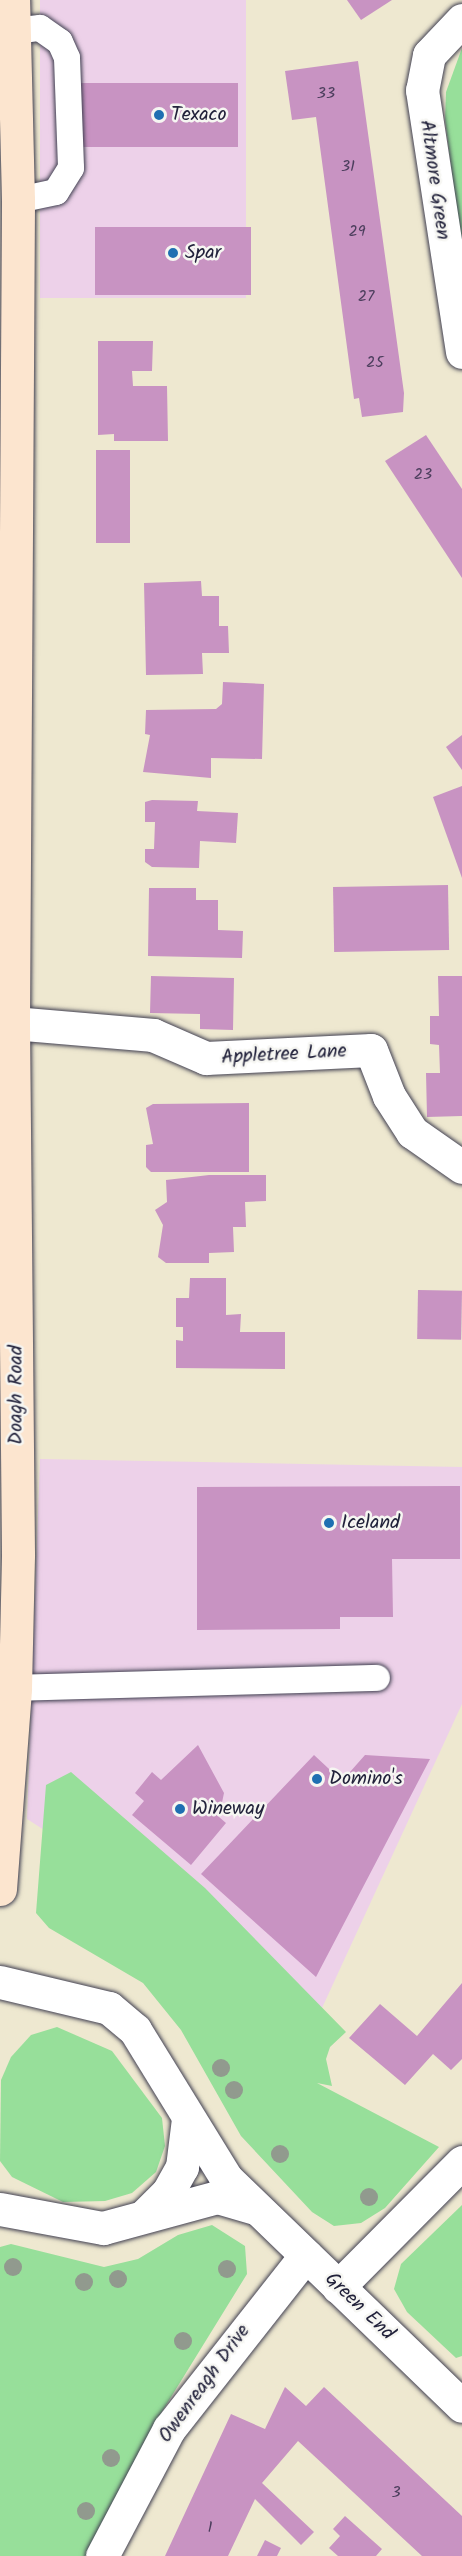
<!DOCTYPE html>
<style>
body{margin:0}
#map{position:relative;width:462px;height:2556px;overflow:hidden;background:#eee8d0;font-family:Kalam,sans-serif}
div>[style]{position:absolute}
[style*='--x']{left:calc(var(--x)*1px);top:calc(var(--y)*1px);width:calc(var(--w)*1px);rotate:calc(var(--a)*1deg)}
.built>*{inset:0;background:#edd1e9;transform-origin:0 0}
.green>*{inset:0;background:#97df9a}
.building>*{inset:0;background:#c893c2;transform-origin:0 0}
.roads{filter:drop-shadow(0 0 2px #414051) drop-shadow(0 0 2px #414051)}
.lane>*{height:26px;margin:-13px;padding:0 13px;transform-origin:13px;border-radius:13px;background:#fff}
.street>*{height:33px;margin:-16.5px;padding:0 16.5px;transform-origin:16.5px;border-radius:16.5px;background:#fff}
.secondary>*{height:33px;margin:-16.5px;padding:0 16.5px;transform-origin:16.5px;border-radius:16.5px;background:#fce5cf}
.trees>*{width:18px;height:18px;margin:-9px;border-radius:50%;background:#919a8e}
.dots>*{width:16px;height:16px;translate:-50% -50%;box-sizing:border-box;border:3px solid #f6f6f2;border-radius:50%}
span{translate:-50% -50%;white-space:nowrap;text-align:center;line-height:1.15;-webkit-text-stroke:5px #f6f6f2;paint-order:stroke}
.number-label{font-size:16px;color:#4c3e5d}
.number-label span{-webkit-text-stroke-width:0}
.poi-label{font-size:20px;color:#22223b}
.left{translate:0 -50%;text-align:left}
.street-label{font-size:20px;color:#22223b}
</style>
<div id="map">
<div class="built">
<i style="left:40px;top:0;width:206px;height:298px"></i>
<i style="clip-path:polygon(40px 1459px,462px 1467px,462px 1704px,322px 2008px,27px 1819px)"></i>
</div>
<div class="green">
<i style="clip-path:polygon(462px 48px,462px 253px,445px 119px,446px 92px)"></i>
<i style="clip-path:polygon(71px 1772px,205px 1888px,346px 2032px,330px 2047px,326px 2059px,332px 2086px,317px 2083px,439px 2147px,385px 2208px,361px 2223px,334px 2226px,312px 2212px,241px 2136px,181px 2030px,143px 1983px,49px 1928px,36px 1913px,46px 1785px)"></i>
<i style="clip-path:polygon(57px 2027px,112px 2051px,162px 2118px,165px 2146px,156px 2172px,132px 2193px,105px 2201px,63px 2202px,12px 2177px,0 2161px,1px 2080px,11px 2057px,31px 2035px)"></i>
<i style="clip-path:polygon(462px 2205px,462px 2356px,456px 2358px,407px 2312px,394px 2289px,401px 2264px)"></i>
<i style="clip-path:polygon(212px 2225px,245px 2246px,247px 2274px,155px 2423px,89px 2556px,0 2556px,0 2247px,11px 2244px,104px 2267px,138px 2259px,178px 2235px)"></i>
</div>
<div class="building">
<i style="clip-path:polygon(347px 0,392px 0,361px 20px)"></i>
<i style="clip-path:polygon(358px 61px,404px 393px,403px 412px,362px 417px,359px 398px,354px 399px,316px 117px,292px 120px,285px 71px)"></i>
<i style="left:81px;top:83px;width:157px;height:64px"></i>
<i style="left:95px;top:227px;width:156px;height:68px"></i>
<i style="clip-path:polygon(98px 341px,153px 341px,152px 371px,132px 371px,133px 386px,167px 386px,168px 441px,114px 441px,114px 434px,98px 435px)"></i>
<i style="clip-path:polygon(426px 435px,462px 489px,462px 578px,385px 461px)"></i>
<i style="left:96px;top:450px;width:34px;height:93px"></i>
<i style="clip-path:polygon(201px 581px,202px 596px,219px 596px,219px 626px,228px 626px,229px 653px,202px 653px,203px 674px,146px 675px,144px 583px)"></i>
<i style="clip-path:polygon(223px 682px,264px 684px,262px 759px,211px 758px,211px 778px,143px 772px,150px 735px,145px 734px,146px 710px,216px 709px,222px 704px)"></i>
<i style="clip-path:polygon(462px 735px,462px 770px,446px 747px)"></i>
<i style="clip-path:polygon(462px 786px,462px 878px,433px 797px)"></i>
<i style="clip-path:polygon(152px 800px,198px 801px,197px 811px,238px 813px,236px 843px,200px 841px,199px 868px,152px 867px,145px 862px,145px 849px,154px 849px,155px 822px,145px 822px,145px 802px)"></i>
<i style="left:448px;top:885px;width:65px;height:115px;rotate:89deg"></i>
<i style="clip-path:polygon(149px 888px,196px 888px,196px 900px,218px 900px,218px 930px,243px 931px,242px 958px,148px 956px)"></i>
<i style="clip-path:polygon(151px 976px,234px 978px,233px 1030px,200px 1029px,200px 1014px,150px 1013px)"></i>
<i style="clip-path:polygon(438px 976px,462px 976px,462px 1116px,427px 1117px,426px 1073px,440px 1073px,439px 1045px,430px 1044px,430px 1016px,439px 1016px)"></i>
<i style="clip-path:polygon(249px 1103px,249px 1172px,151px 1172px,146px 1167px,146px 1145px,153px 1144px,146px 1108px,153px 1104px)"></i>
<i style="clip-path:polygon(209px 1175px,266px 1175px,266px 1201px,245px 1202px,246px 1227px,233px 1227px,234px 1252px,209px 1253px,209px 1263px,166px 1263px,158px 1257px,163px 1225px,155px 1210px,167px 1202px,166px 1180px)"></i>
<i style="clip-path:polygon(190px 1278px,226px 1278px,226px 1315px,241px 1314px,240px 1332px,285px 1332px,285px 1369px,176px 1368px,176px 1340px,183px 1341px,183px 1327px,176px 1327px,176px 1298px,189px 1298px)"></i>
<i style="left:418px;top:1290px;width:44px;height:49px;rotate:1deg"></i>
<i style="clip-path:polygon(460px 1486px,460px 1559px,392px 1559px,393px 1617px,340px 1617px,340px 1629px,197px 1630px,197px 1487px)"></i>
<i style="clip-path:polygon(198px 1745px,224px 1793px,219px 1817px,226px 1823px,191px 1865px,132px 1815px,144px 1801px,135px 1793px,152px 1772px,161px 1780px)"></i>
<i style="clip-path:polygon(314px 1755px,342px 1781px,365px 1755px,430px 1759px,316px 1977px,201px 1874px)"></i>
<i style="clip-path:polygon(462px 1983px,462px 2059px,451px 2070px,433px 2054px,405px 2085px,349px 2038px,380px 2004px,417px 2036px)"></i>
<i style="clip-path:polygon(285px 2387px,306px 2406px,324px 2387px,462px 2516px,462px 2556px,422px 2556px,298px 2441px,262px 2483px,314px 2532px,301px 2545px,255px 2499px,228px 2556px,165px 2556px,231px 2414px,265px 2429px)"></i>
<i style="clip-path:polygon(345px 2516px,382px 2549px,376px 2556px,338px 2556px,329px 2548px,340px 2536px,333px 2529px)"></i>
<i style="clip-path:polygon(265px 2540px,281px 2548px,277px 2556px,257px 2556px)"></i>
</div>
<div class="roads">
<div class="lane">
<i style="--x:14;--y:31;--w:26;--a:-7"></i>
<i style="--x:40;--y:28;--w:24;--a:35"></i>
<i style="--x:60;--y:42;--w:17;--a:66"></i>
<i style="--x:67;--y:58;--w:110;--a:87.9"></i>
<i style="--x:71;--y:168;--w:28;--a:122"></i>
<i style="--x:56;--y:192;--w:39;--a:168"></i>
<i style="--x:15;--y:1688;--w:362;--a:-1.6"></i>
</div>
<div class="street">
<i style="--x:462;--y:20;--w:48;--a:133.3"></i>
<i style="--x:429;--y:55;--w:36;--a:101"></i>
<i style="--x:422;--y:90;--w:265;--a:81.3"></i>
<i style="--x:13;--y:1023;--w:141;--a:4.9"></i>
<i style="--x:153;--y:1035;--w:58;--a:23.5"></i>
<i style="--x:206;--y:1058;--w:165;--a:-2.8"></i>
<i style="--x:371;--y:1050;--w:49;--a:68.6"></i>
<i style="--x:389;--y:1096;--w:43;--a:57.4"></i>
<i style="--x:412;--y:1132;--w:61;--a:35"></i>
<i style="--x:0;--y:1982;--w:112;--a:13.4"></i>
<i style="--x:109;--y:2008;--w:34;--a:40"></i>
<i style="--x:135;--y:2030;--w:174;--a:58.4"></i>
<i style="--x:226;--y:2178;--w:328;--a:44"></i>
<i style="--x:0;--y:2209;--w:105;--a:10.5"></i>
<i style="--x:103;--y:2228;--w:118;--a:-15.2"></i>
<i style="--x:217;--y:2197;--w:40;--a:16"></i>
<i style="--x:145;--y:2215;--w:33;--a:-45"></i>
<i style="--x:168;--y:2192;--w:29;--a:-61"></i>
<i style="--x:182;--y:2167;--w:48;--a:-82.9"></i>
<i style="--x:338;--y:2287;--w:176;--a:-45.2"></i>
<i style="--x:102;--y:2556;--w:144;--a:-62.2"></i>
<i style="--x:169;--y:2429;--w:221;--a:-51.8"></i>
</div>
<div class="secondary">
<i style="--x:0;--y:1889;--w:202;--a:-85.7"></i>
<i style="--x:15;--y:1688;--w:134;--a:-88.7"></i>
<i style="--x:18;--y:1554;--w:531;--a:-90.54"></i>
<i style="--x:13;--y:1023;--w:823;--a:-89.65"></i>
<i style="--x:18;--y:200;--w:200;--a:-91.4"></i>
</div>
</div>
<div class="trees">
<i style="left:221px;top:2068px"></i>
<i style="left:234px;top:2090px"></i>
<i style="left:280px;top:2154px"></i>
<i style="left:369px;top:2197px"></i>
<i style="left:13px;top:2267px"></i>
<i style="left:227px;top:2269px"></i>
<i style="left:118px;top:2279px"></i>
<i style="left:84px;top:2282px"></i>
<i style="left:183px;top:2341px"></i>
<i style="left:111px;top:2458px"></i>
<i style="left:86px;top:2511px"></i>
</div>
<div class="dots">
<i style="left:159px;top:115px;background:#1f6fb2"></i>
<i style="left:173px;top:253px;background:#1f6fb2"></i>
<i style="left:329px;top:1523px;background:#1f6fb2"></i>
<i style="left:317px;top:1779px;background:#1f6fb2"></i>
<i style="left:180px;top:1809px;background:#1f6fb2"></i>
</div>
<div class="number-label">
<span style="left:326px;top:94px">33</span>
<span style="left:348px;top:167px">31</span>
<span style="left:357px;top:232px">29</span>
<span style="left:366px;top:297px">27</span>
<span style="left:375px;top:363px">25</span>
<span style="left:423px;top:475px">23</span>
<span style="left:396px;top:2493px">3</span>
<span style="left:210px;top:2528px">1</span>
</div>
<div class="poi-label">
<span class="left" style="left:171px;top:115px">Texaco</span>
<span class="left" style="left:185px;top:253px">Spar</span>
<span class="left" style="left:341px;top:1523px">Iceland</span>
<span class="left" style="left:329px;top:1779px">Domino's</span>
<span class="left" style="left:192px;top:1809px">Wineway</span>
</div>
<div class="street-label">
<span style="left:434px;top:180px;rotate:82deg">Altmore Green</span>
<span style="left:284px;top:1055px;rotate:-3deg">Appletree Lane</span>
<span style="left:17px;top:1395px;rotate:-90deg">Doagh Road</span>
<span style="left:359px;top:2307px;rotate:44deg">Green End</span>
<span style="left:205px;top:2384px;rotate:-54deg">Owenreagh Drive</span>
</div>
</div>
